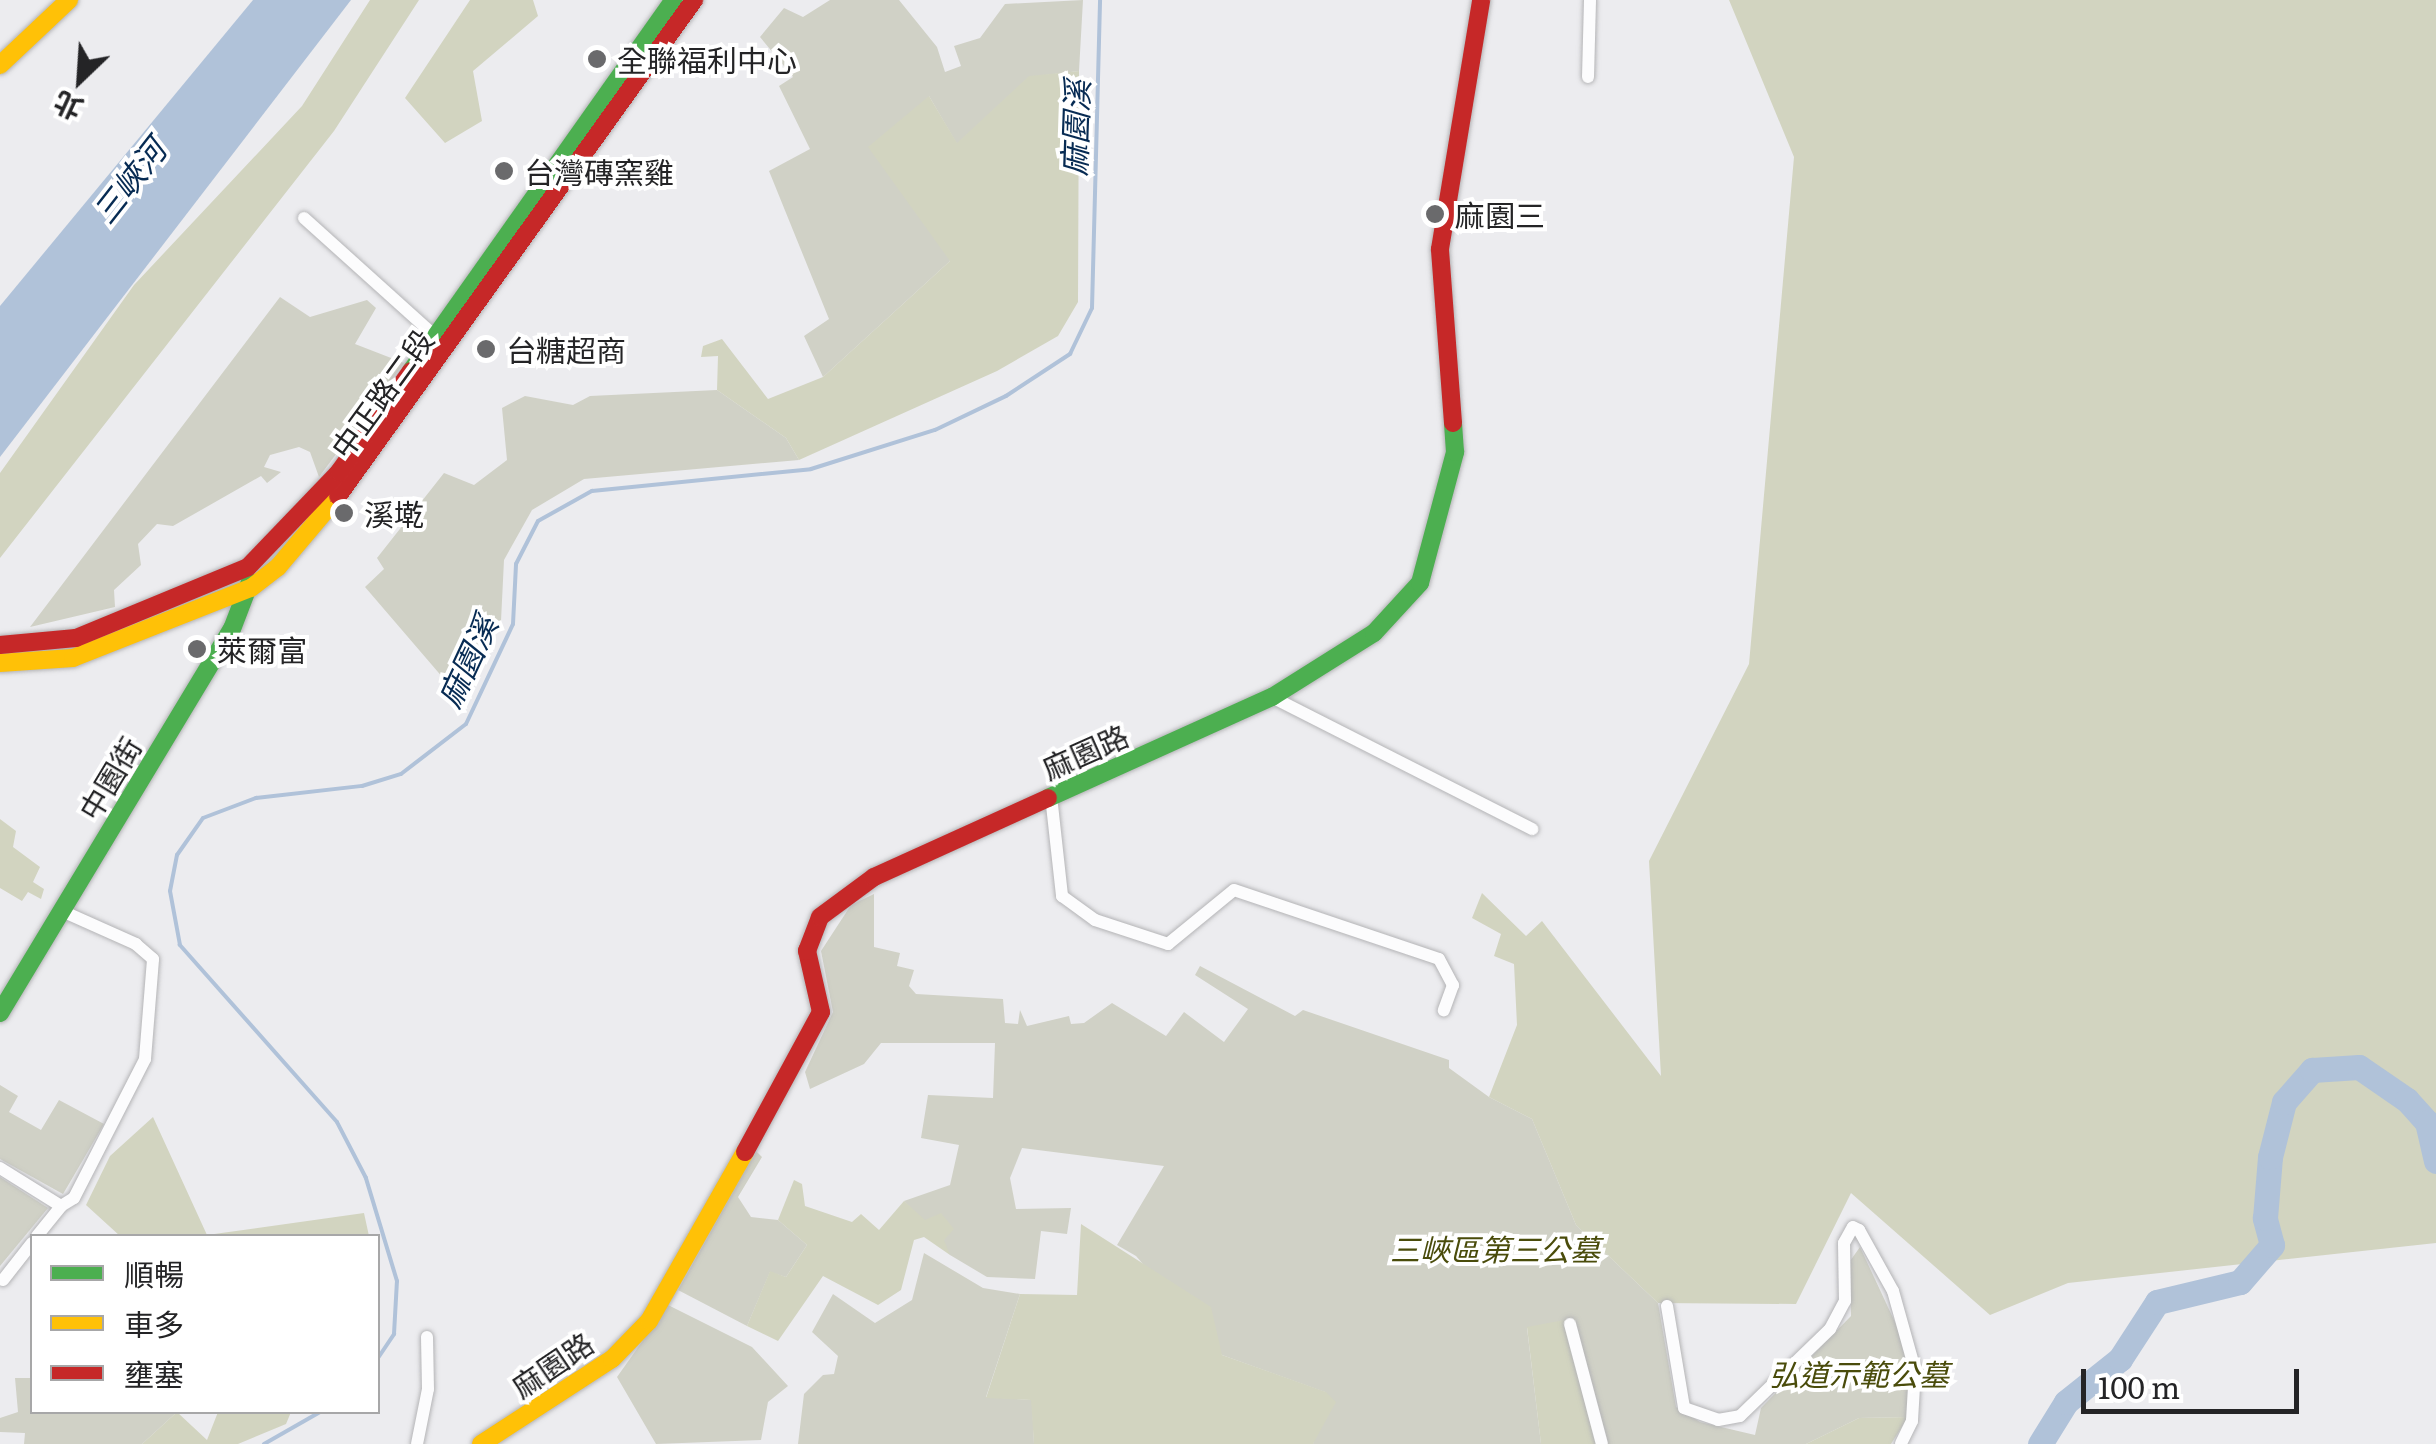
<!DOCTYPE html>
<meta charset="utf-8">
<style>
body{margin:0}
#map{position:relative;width:2436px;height:1444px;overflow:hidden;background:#ececef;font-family:Literata,"Noto Sans TC",serif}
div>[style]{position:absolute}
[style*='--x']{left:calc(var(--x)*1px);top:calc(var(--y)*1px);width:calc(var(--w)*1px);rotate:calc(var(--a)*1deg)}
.green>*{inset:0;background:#d0d1c6}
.forest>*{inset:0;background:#d2d4c0}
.water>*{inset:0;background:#b0c2d9}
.stream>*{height:4px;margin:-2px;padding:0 2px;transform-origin:2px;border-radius:2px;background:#b0c2d9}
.river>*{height:25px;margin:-12.5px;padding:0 12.5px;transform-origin:12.5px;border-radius:12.5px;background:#b0c2d9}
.roads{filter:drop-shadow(0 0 2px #b4b4b6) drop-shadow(0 0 2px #b4b4b6)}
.street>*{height:12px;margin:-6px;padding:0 6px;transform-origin:6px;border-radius:6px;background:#fcfcfd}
.fast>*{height:18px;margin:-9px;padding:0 9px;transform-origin:9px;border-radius:9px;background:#4caf50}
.slow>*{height:18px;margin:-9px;padding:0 9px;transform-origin:9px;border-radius:9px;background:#ffc107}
.jam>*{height:18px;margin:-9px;padding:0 9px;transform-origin:9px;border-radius:9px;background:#c62828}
.dots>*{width:28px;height:28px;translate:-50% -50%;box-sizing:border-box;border:5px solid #fff;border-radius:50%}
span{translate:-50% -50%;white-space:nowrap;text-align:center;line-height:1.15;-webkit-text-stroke:8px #fff;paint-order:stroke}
.poi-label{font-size:30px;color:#242426}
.left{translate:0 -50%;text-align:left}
.street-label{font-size:30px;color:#242426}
.park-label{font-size:30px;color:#4a4c0b;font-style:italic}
.water-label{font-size:32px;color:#072b53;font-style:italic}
.legend{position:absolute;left:30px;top:1234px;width:350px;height:180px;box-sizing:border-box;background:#fff;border:2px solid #a7a7a8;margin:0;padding:12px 18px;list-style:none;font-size:30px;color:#242426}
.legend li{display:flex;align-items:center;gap:20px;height:50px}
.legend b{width:50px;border:2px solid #a7a7a8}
.north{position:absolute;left:30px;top:30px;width:100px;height:100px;-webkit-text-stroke:8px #fff;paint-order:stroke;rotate:205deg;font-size:28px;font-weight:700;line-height:40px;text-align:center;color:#242426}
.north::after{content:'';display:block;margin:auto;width:35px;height:45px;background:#242426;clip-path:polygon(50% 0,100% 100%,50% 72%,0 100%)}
.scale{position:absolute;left:2081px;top:1369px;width:218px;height:45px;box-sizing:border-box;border:5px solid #242426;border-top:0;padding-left:12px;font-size:30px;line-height:35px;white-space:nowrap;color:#242426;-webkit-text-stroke:8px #fff;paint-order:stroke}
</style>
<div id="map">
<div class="green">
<i style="clip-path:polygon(830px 0,899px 0,937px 47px,945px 72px,961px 66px,954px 46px,980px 38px,1005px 4px,1083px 0,1079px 71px,1029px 77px,957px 144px,929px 96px,950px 261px,823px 377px,804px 336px,829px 319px,769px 171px,810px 149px,779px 86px,793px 77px,760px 37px,784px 8px,803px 17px)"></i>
<i style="clip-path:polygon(280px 297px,310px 317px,367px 300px,376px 308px,355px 344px,404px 363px,319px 477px,310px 452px,299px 447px,270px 455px,264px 467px,281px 472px,267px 483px,261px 476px,173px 526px,157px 524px,138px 544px,141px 565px,114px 590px,115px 607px,30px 627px)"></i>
<i style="clip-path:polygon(717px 390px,786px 438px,799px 460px,584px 479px,532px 510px,504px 560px,501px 621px,462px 700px,365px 587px,384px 569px,377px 558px,444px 473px,474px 485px,507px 460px,502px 408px,525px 396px,573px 405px,590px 396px)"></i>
<i style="clip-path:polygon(874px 894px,874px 947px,900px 953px,897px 966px,914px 970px,909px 986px,916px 994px,1003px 999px,1005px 1023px,1018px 1024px,1020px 1010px,1027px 1026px,1069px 1016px,1071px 1024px,1084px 1023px,1112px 1003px,1166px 1036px,1184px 1012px,1224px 1042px,1248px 1009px,1195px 975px,1200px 966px,1295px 1016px,1303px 1010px,1449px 1060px,1449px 1068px,1489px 1097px,1532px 1119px,1576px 1225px,1658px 1303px,1676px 1407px,1700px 1422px,1755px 1435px,1761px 1408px,1851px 1316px,1850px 1261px,1860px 1247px,1900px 1333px,1911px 1384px,1908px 1417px,1859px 1418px,1806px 1444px,1607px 1444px,1575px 1319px,1527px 1328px,1541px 1444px,1313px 1444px,1325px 1392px,1222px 1355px,1136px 1256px,1117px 1245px,1164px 1166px,1022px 1148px,1010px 1178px,1016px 1209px,1071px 1208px,1067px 1234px,1041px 1231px,1035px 1279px,987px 1277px,950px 1255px,904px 1201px,950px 1185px,959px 1145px,921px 1138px,928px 1095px,993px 1098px,995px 1043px,881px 1043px,864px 1064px,810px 1089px,805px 1072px,833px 1012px,821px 951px,851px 905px)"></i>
<i style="clip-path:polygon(0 1085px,18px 1096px,9px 1112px,41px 1130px,59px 1100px,104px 1124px,63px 1194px,0 1159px)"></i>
<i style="clip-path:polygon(756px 1151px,762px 1157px,738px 1197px,751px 1217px,778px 1220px,807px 1245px,786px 1277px,770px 1272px,747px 1326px,678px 1290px)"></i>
<i style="clip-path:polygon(0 1177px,48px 1208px,0 1266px)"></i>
<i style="clip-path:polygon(924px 1253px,983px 1288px,1020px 1294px,986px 1397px,1032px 1400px,1034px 1444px,798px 1444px,804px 1394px,823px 1375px,834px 1374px,838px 1356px,812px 1332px,833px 1294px,875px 1323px,912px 1300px)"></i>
<i style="clip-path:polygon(668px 1305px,752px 1347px,788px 1386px,768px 1402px,761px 1440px,656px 1444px,617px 1377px)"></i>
<i style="clip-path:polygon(15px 1378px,32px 1378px,32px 1412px,177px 1412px,142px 1444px,24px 1444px,25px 1433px,0 1432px,0 1418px,18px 1412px)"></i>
</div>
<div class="forest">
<i style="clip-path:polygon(370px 0,419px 0,334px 131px,0 558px,0 473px,134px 285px,302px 106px)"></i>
<i style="clip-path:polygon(470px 0,533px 0,538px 16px,473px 71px,482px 121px,445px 143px,405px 98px)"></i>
<i style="clip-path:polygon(1729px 0,2436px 0,2436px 1243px,2068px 1283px,1990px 1315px,1851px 1193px,1796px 1304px,1658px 1303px,1576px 1225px,1532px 1119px,1489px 1097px,1517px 1025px,1514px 964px,1494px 956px,1501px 934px,1472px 918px,1482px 893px,1526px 936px,1542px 921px,1661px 1076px,1649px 861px,1749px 664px,1794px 157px)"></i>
<i style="clip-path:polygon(1079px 71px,1078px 302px,1058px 336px,997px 371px,799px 460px,786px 438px,717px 390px,718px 356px,701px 357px,703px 346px,722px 339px,768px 399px,823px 377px,950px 261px,868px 147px,929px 96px,957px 143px,1029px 76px)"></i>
<i style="clip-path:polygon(0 819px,16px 831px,13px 847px,40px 867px,33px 882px,44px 889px,41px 899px,28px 892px,22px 901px,0 888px)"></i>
<i style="clip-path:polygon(153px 1117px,207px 1235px,364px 1213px,369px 1236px,120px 1236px,86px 1205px,110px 1156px)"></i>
<i style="clip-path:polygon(794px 1180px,802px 1184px,805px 1206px,852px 1222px,861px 1214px,879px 1230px,904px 1201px,925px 1220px,941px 1213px,954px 1229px,944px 1240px,950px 1255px,924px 1237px,914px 1240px,901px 1290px,878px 1305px,823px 1276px,778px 1341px,747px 1326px,770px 1271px,786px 1277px,807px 1245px,778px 1220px)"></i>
<i style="clip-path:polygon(1081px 1224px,1211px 1307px,1222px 1355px,1326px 1392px,1336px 1402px,1313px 1444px,1034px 1444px,1031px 1400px,986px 1398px,1020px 1294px,1077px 1295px)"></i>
<i style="clip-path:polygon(1575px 1318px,1607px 1444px,1541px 1444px,1527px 1327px)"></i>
<i style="clip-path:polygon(177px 1412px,207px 1440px,218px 1412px,291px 1412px,286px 1424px,238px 1444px,142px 1444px)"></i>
<i style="clip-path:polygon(1908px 1417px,1891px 1444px,1806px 1444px,1859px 1418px)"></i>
</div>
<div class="water">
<i style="clip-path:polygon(253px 0,351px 0,0 457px,0 306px)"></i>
</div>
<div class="stream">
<i style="--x:378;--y:1358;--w:29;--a:-56"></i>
<i style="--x:394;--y:1334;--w:53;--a:-86.8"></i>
<i style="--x:397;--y:1281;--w:108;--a:-106.8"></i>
<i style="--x:366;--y:1178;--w:63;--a:-117.4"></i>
<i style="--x:337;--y:1122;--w:237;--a:-131.6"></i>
<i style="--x:180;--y:945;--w:55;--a:-100.5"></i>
<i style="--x:170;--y:891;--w:37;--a:-79"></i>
<i style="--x:177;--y:855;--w:45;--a:-54.9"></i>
<i style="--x:203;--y:818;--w:57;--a:-20.7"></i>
<i style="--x:256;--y:798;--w:107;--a:-6.5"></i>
<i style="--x:362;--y:786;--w:41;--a:-17.1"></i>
<i style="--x:401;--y:774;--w:82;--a:-37.6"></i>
<i style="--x:466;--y:724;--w:110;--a:-64.8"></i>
<i style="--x:513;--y:624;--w:60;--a:-87.1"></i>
<i style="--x:516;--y:564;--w:48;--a:-62.9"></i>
<i style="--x:538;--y:521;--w:62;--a:-29.1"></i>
<i style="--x:592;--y:491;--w:220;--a:-5.7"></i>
<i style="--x:811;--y:469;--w:130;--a:-17.5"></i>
<i style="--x:935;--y:430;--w:79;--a:-25.6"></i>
<i style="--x:1006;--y:396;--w:77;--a:-33.3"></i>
<i style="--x:1070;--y:354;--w:51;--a:-64.4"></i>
<i style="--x:1092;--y:308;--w:308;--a:-88.5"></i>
<i style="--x:264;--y:1444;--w:64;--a:-29.7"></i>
</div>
<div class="river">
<i style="--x:2040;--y:1444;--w:49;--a:-58.2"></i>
<i style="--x:2066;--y:1402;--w:69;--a:-38.5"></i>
<i style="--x:2120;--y:1359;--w:68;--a:-57"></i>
<i style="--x:2157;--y:1302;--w:85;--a:-13.5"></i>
<i style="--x:2240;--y:1282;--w:49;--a:-49.1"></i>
<i style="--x:2272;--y:1245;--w:28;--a:-105"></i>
<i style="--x:2265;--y:1218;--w:61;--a:-85.3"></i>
<i style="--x:2270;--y:1157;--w:57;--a:-75.7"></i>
<i style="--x:2284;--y:1102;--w:43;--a:-48.8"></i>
<i style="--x:2312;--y:1070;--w:47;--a:-3.7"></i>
<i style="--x:2359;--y:1067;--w:58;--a:34.5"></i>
<i style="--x:2407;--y:1100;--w:30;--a:48"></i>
<i style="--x:2427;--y:1122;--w:40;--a:77"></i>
</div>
<div class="roads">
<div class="street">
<i style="--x:1588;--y:77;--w:77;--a:-88.5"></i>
<i style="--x:304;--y:218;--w:175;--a:42"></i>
<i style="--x:1272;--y:697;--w:292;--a:26.9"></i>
<i style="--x:1051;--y:796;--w:101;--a:83.7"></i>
<i style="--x:1062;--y:896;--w:41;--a:36"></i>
<i style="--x:1095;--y:920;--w:77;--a:18.2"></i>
<i style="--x:1168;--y:944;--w:85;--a:-39.3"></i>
<i style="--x:1234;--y:890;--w:216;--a:18.6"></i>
<i style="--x:1439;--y:959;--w:30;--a:62"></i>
<i style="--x:1453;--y:985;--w:27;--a:110"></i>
<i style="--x:0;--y:1168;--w:72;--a:31.9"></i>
<i style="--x:61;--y:1206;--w:15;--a:-32"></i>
<i style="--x:74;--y:1198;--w:156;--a:-62.9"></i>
<i style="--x:145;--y:1059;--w:100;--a:-85.4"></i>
<i style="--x:153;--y:959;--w:23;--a:-139"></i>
<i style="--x:136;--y:944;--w:81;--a:-156"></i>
<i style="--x:37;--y:1236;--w:38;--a:-51"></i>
<i style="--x:3;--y:1280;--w:47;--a:-51.9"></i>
<i style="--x:1667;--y:1306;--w:103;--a:80.5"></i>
<i style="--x:1684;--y:1408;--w:36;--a:19"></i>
<i style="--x:1718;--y:1420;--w:22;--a:-10"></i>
<i style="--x:1740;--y:1416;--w:125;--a:-44"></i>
<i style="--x:1830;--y:1329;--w:32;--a:-62"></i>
<i style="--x:1845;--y:1301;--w:58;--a:-91"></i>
<i style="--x:1844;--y:1243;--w:18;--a:-61"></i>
<i style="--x:1853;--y:1227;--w:7;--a:27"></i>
<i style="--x:1859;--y:1230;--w:70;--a:60.9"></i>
<i style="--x:1893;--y:1291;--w:82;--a:74.4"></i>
<i style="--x:1915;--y:1370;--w:51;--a:93.4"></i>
<i style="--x:1912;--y:1421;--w:25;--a:116"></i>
<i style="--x:1570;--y:1324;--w:124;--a:75.1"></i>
<i style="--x:417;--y:1444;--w:56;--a:-78.7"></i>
<i style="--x:428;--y:1389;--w:52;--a:-91.1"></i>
</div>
<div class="fast">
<i style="--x:411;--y:371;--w:455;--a:-54.7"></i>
<i style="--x:1048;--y:798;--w:246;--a:-24.3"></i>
<i style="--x:1272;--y:697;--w:120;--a:-32.1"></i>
<i style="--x:1374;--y:633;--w:68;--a:-47.4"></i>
<i style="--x:1420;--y:583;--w:136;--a:-75"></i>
<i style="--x:1455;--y:452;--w:29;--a:-94"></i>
<i style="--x:0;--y:1013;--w:449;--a:-58.9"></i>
<i style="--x:232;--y:629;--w:50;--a:-69"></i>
</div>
<div class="slow">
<i style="--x:0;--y:65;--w:95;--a:-43.3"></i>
<i style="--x:0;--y:663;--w:73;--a:-3.9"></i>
<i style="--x:73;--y:658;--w:191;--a:-21.5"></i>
<i style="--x:251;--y:588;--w:34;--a:-38"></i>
<i style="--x:278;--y:567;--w:93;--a:-49.8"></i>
<i style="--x:481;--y:1444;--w:156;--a:-33"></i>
<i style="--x:612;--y:1359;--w:53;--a:-45.8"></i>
<i style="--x:649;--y:1321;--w:194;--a:-60.4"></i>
</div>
<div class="jam">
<i style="--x:1453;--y:423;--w:174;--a:-94.3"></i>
<i style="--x:1440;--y:249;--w:252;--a:-80.6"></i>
<i style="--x:338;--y:496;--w:611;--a:-54.33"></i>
<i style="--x:0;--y:645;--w:76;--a:-5.3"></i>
<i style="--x:76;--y:638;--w:186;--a:-22.4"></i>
<i style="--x:248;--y:567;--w:132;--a:-46.2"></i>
<i style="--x:339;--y:472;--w:124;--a:-54.5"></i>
<i style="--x:745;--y:1152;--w:159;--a:-61.5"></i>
<i style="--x:821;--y:1012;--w:63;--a:-102.9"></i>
<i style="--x:807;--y:951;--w:36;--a:-69"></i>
<i style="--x:820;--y:917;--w:67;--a:-36.5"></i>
<i style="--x:874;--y:877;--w:191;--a:-24.4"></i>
</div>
</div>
<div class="dots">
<i style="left:597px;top:59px;background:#6a6a6c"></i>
<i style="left:504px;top:171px;background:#6a6a6c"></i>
<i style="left:1435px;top:214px;background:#6a6a6c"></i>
<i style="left:486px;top:349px;background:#6a6a6c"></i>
<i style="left:344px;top:513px;background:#6a6a6c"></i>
<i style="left:197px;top:649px;background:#6a6a6c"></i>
</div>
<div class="poi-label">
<span class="left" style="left:617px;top:59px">全聯福利中心</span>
<span class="left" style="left:524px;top:171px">台灣磚窯雞</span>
<span class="left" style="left:1455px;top:214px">麻園三</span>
<span class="left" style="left:506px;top:349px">台糖超商</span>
<span class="left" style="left:364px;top:513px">溪墘</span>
<span class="left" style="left:217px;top:649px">萊爾富</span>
</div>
<div class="street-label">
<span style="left:381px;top:393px;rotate:-54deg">中正路二段</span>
<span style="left:1085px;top:751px;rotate:-24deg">麻園路</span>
<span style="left:109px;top:778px;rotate:-59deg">中園街</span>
<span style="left:552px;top:1364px;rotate:-34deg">麻園路</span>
</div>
<div class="park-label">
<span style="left:1495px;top:1248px">三峽區第三公墓</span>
<span style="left:1859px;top:1373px">弘道示範公墓</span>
</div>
<div class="water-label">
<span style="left:1074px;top:128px;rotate:-88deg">麻園溪</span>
<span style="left:128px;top:180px;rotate:-52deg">三峽河</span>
<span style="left:466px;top:661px;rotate:-65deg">麻園溪</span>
</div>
<ul class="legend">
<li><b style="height:12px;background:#4caf50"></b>順暢</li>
<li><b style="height:12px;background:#ffc107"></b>車多</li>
<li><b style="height:12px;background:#c62828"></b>壅塞</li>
</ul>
<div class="north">北</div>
<div class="scale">100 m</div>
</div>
